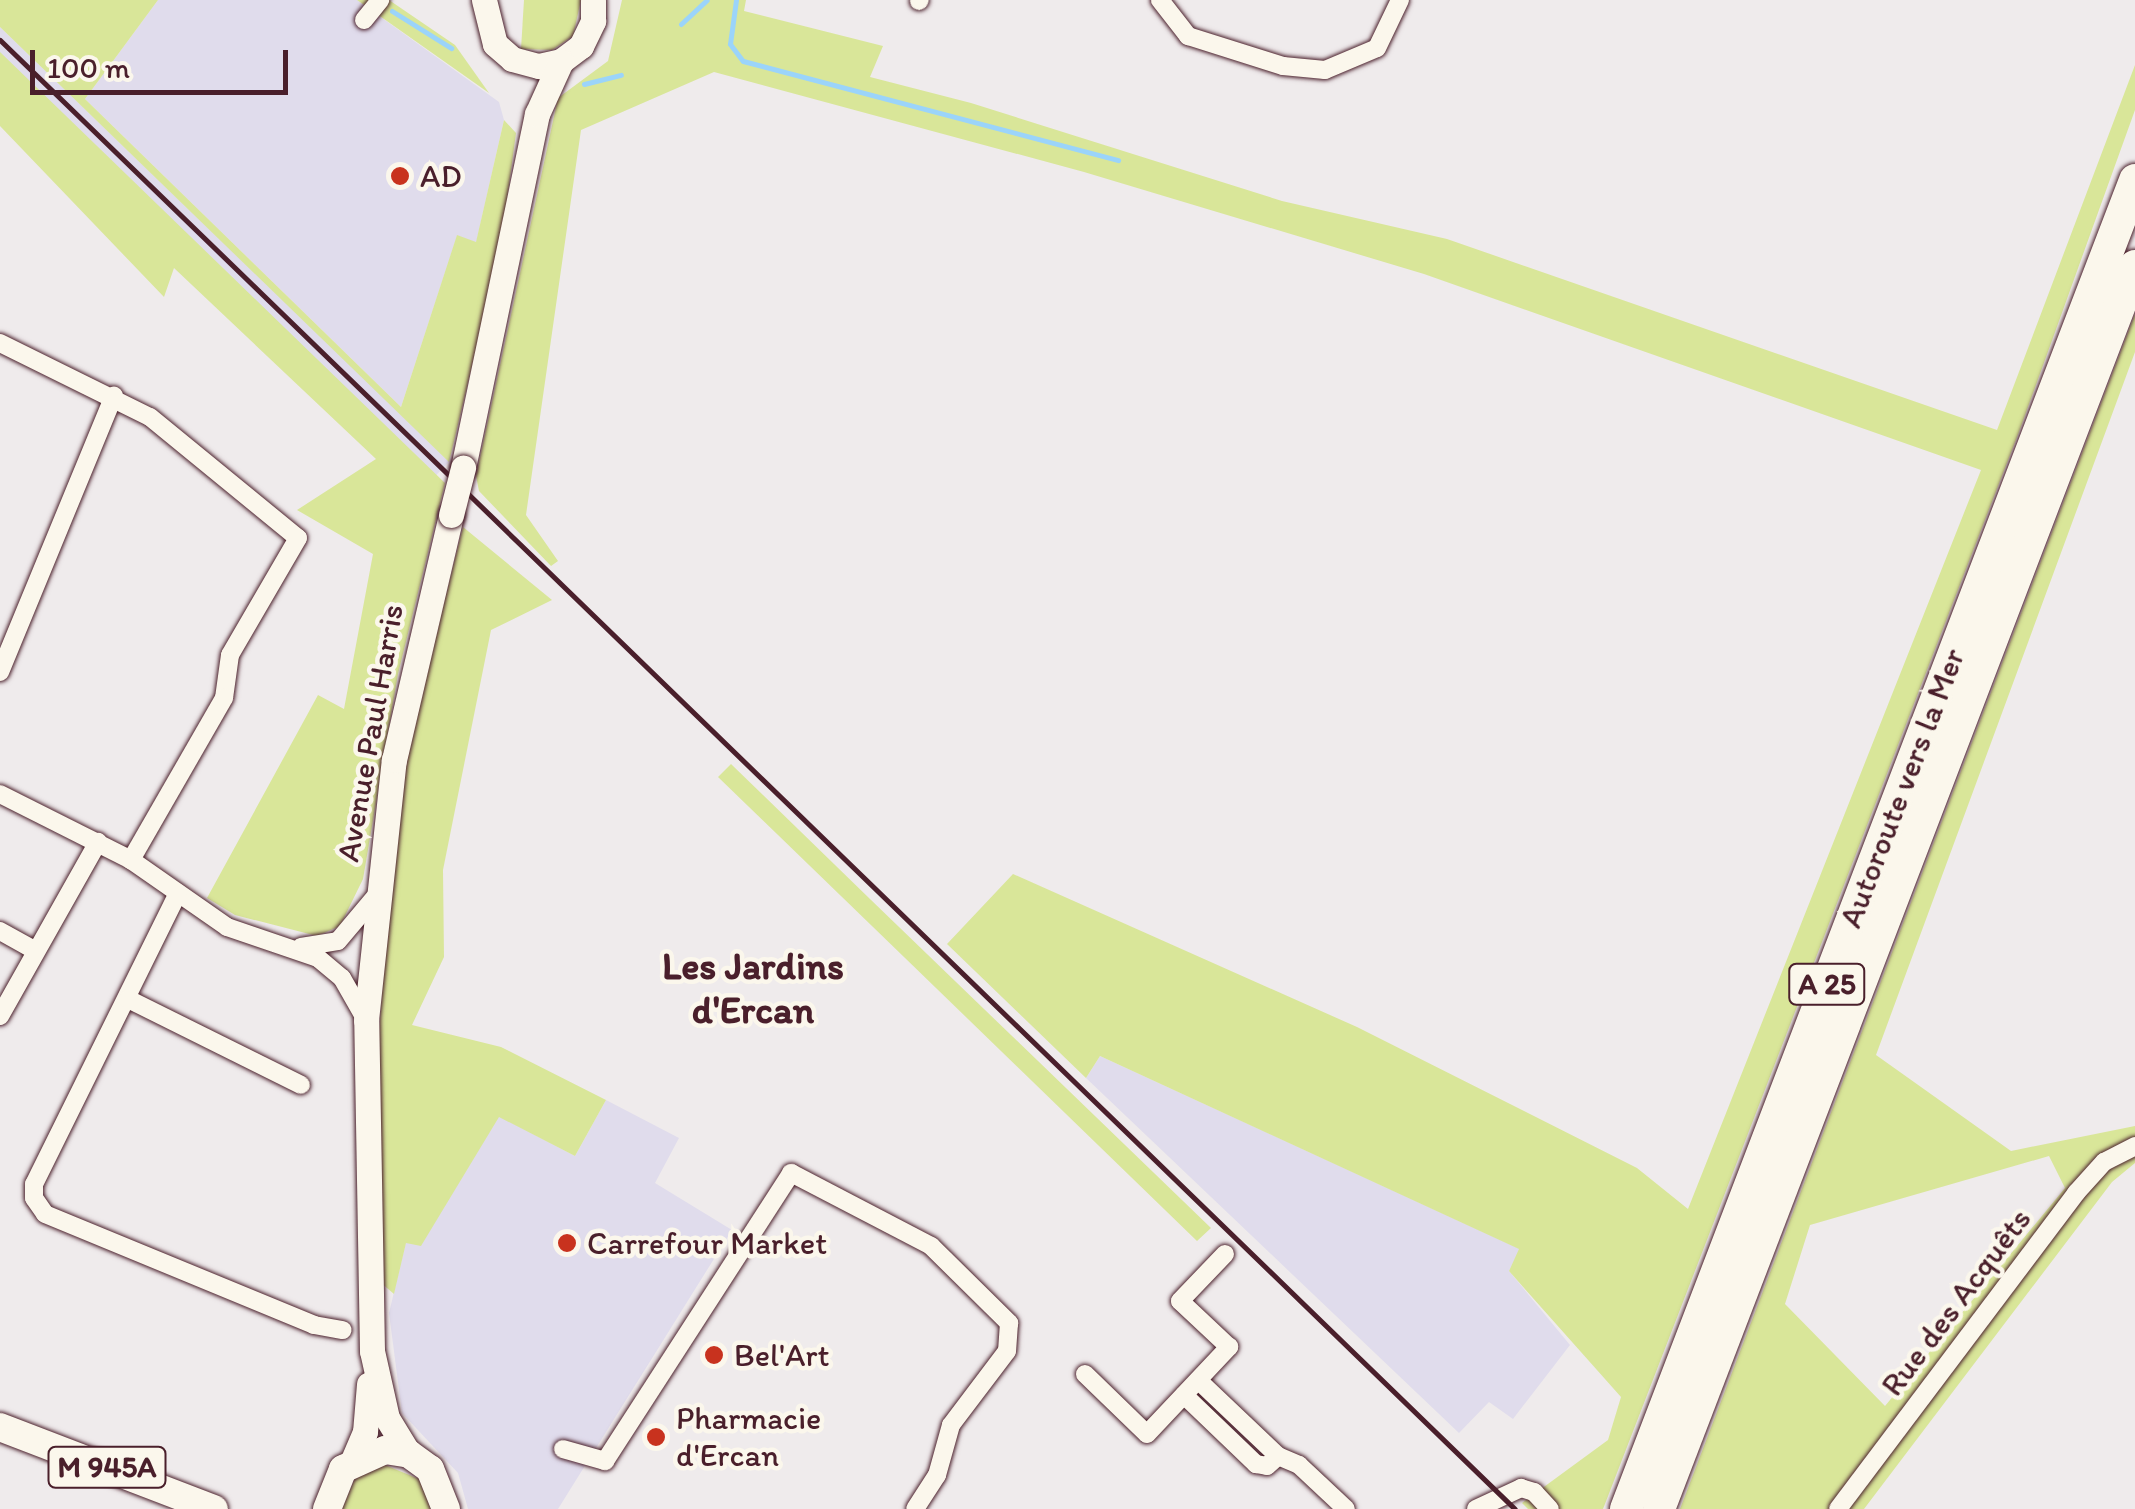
<!DOCTYPE html>
<meta charset="utf-8">
<style>
body{margin:0}
#map{position:relative;width:2135px;height:1509px;overflow:hidden;background:#efebec;font-family:Itim,sans-serif}
div>[style]{position:absolute}
[style*='--x']{left:calc(var(--x)*1px);top:calc(var(--y)*1px);width:calc(var(--w)*1px);rotate:calc(var(--a)*1deg)}
.built>*{inset:0;background:#e0dcec;transform-origin:0 0}
.green>*{inset:0;background:#d9e699}
.stream>*{height:5px;margin:-2.5px;padding:0 2.5px;transform-origin:2.5px;border-radius:2.5px;background:#9bd4fa}
.roads{filter:drop-shadow(0 0 2px #4a1f2b) drop-shadow(0 0 2px #4a1f2b)}
.street>*{height:18px;margin:-9px;padding:0 9px;transform-origin:9px;border-radius:9px;background:#fbf7ec}
.secondary>*{height:25px;margin:-12.5px;padding:0 12.5px;transform-origin:12.5px;border-radius:12.5px;background:#fbf7ec}
.primary>*{height:28px;margin:-14px;padding:0 14px;transform-origin:14px;border-radius:14px;background:#fbf7ec}
.highway>*{height:32px;margin:-16px;padding:0 16px;transform-origin:16px;border-radius:16px;background:#fbf7ec}
.rail>*{height:5px;margin:-2.5px;padding:0 2.5px;transform-origin:2.5px;border-radius:2.5px;background:#4a1f2b}
.bridges{filter:drop-shadow(0 0 2px #4a1f2b) drop-shadow(0 0 2px #4a1f2b)}
.secondary-bridge>*{height:25px;margin:-12.5px;padding:0 12.5px;transform-origin:12.5px;border-radius:12.5px;background:#fbf7ec}
.dots>*{width:28px;height:28px;translate:-50% -50%;box-sizing:border-box;border:5px solid #fbf7ec;border-radius:50%}
span{translate:-50% -50%;white-space:nowrap;text-align:center;line-height:1.15;-webkit-text-stroke:9px #fbf7ec;paint-order:stroke}
.shield-label span{padding:2px 8px;background:#fbf7ec;border:2px solid;border-radius:8px;-webkit-text-stroke-width:0}
.shield-label{font-size:30px;color:#4a1f2b;font-weight:700}
.poi-label{font-size:32px;color:#4a1f2b}
.left{translate:0 -50%;text-align:left}
.street-label{font-size:32px;color:#4a1f2b}
.quarter-label{font-size:38px;color:#4a1f2b;font-weight:700}
.scale{position:absolute;left:30px;top:50px;width:258px;height:45px;box-sizing:border-box;border:5px solid #4a1f2b;border-top:0;padding-left:12px;font-size:30px;line-height:35px;white-space:nowrap;color:#4a1f2b;-webkit-text-stroke:8px #fbf7ec;paint-order:stroke}
</style>
<div id="map">
<div class="built">
<i style="clip-path:polygon(158px 0,357px 0,499px 102px,504px 120px,476px 243px,457px 236px,401px 407px,85px 99px)"></i>
<i style="left:0;top:27px;width:625px;height:25px;rotate:44deg"></i>
<i style="clip-path:polygon(1100px 1056px,1520px 1249px,1509px 1271px,1570px 1345px,1513px 1419px,1489px 1402px,1459px 1433px,1086px 1078px)"></i>
<i style="clip-path:polygon(606px 1100px,679px 1138px,655px 1183px,732px 1230px,558px 1509px,468px 1509px,458px 1473px,402px 1413px,389px 1313px,406px 1242px,421px 1245px,499px 1116px,575px 1156px)"></i>
</div>
<div class="green">
<i style="clip-path:polygon(0 0,158px 0,85px 99px,401px 407px,457px 235px,476px 242px,504px 120px,516px 133px,501px 244px,449px 462px,0 27px)"></i>
<i style="clip-path:polygon(357px 0,389px 0,455px 45px,489px 93px)"></i>
<i style="clip-path:polygon(524px 0,581px 0,573px 36px,552px 50px,521px 49px)"></i>
<i style="clip-path:polygon(622px 0,746px 0,744px 11px,883px 46px,870px 77px,971px 103px,1282px 201px,1447px 239px,1997px 430px,2135px 65px,2135px 110px,2019px 432px,1603px 1509px,1528px 1509px,1522px 1503px,1608px 1440px,1621px 1397px,1509px 1271px,1519px 1249px,1100px 1056px,1086px 1078px,947px 944px,1013px 874px,1357px 1027px,1637px 1168px,1688px 1209px,1981px 470px,1424px 274px,1084px 172px,714px 72px,581px 130px,526px 515px,558px 561px,551px 566px,479px 491px,476px 476px,558px 98px,608px 61px)"></i>
<i style="clip-path:polygon(0 52px,445px 483px,398px 674px,363px 879px,340px 926px,317px 936px,235px 915px,207px 898px,318px 695px,344px 709px,373px 554px,297px 510px,376px 459px,174px 268px,164px 297px,0 126px)"></i>
<i style="clip-path:polygon(evenodd,2135px 314px,2135px 352px,1876px 1055px,2011px 1151px,2135px 1126px,2135px 1163px,2112px 1182px,1864px 1509px,1680px 1509px,2135px 314px,2049px 1156px,2065px 1188px,1885px 1406px,1785px 1304px,1810px 1225px,2049px 1156px)"></i>
<i style="clip-path:polygon(463px 527px,552px 600px,491px 630px,443px 870px,444px 957px,412px 1025px,501px 1047px,606px 1100px,575px 1156px,499px 1117px,421px 1246px,406px 1243px,394px 1294px,380px 1282px,378px 1210px,379px 1034px,391px 871px,410px 739px)"></i>
<i style="clip-path:polygon(731px 764px,870px 899px,1211px 1228px,1197px 1241px,936px 988px,718px 777px)"></i>
<i style="clip-path:polygon(385px 1465px,419px 1479px,431px 1509px,342px 1509px,356px 1476px)"></i>
</div>
<div class="stream">
<i style="--x:736;--y:0;--w:44;--a:97.8"></i>
<i style="--x:730;--y:44;--w:21;--a:53"></i>
<i style="--x:743;--y:61;--w:388;--a:14.8"></i>
<i style="--x:392;--y:11;--w:70;--a:32.1"></i>
<i style="--x:681;--y:24;--w:35;--a:-43"></i>
<i style="--x:584;--y:84;--w:38;--a:-14"></i>
</div>
<div class="roads">
<div class="street">
<i style="--x:1160;--y:0;--w:46;--a:52.1"></i>
<i style="--x:1188;--y:36;--w:100;--a:17.5"></i>
<i style="--x:1283;--y:66;--w:42;--a:5.4"></i>
<i style="--x:1325;--y:70;--w:56;--a:-22.9"></i>
<i style="--x:1377;--y:48;--w:53;--a:-64.4"></i>
<i style="--x:919;--y:1;--w:1;--a:-45"></i>
<i style="--x:364;--y:20;--w:26;--a:-51"></i>
<i style="--x:0;--y:343;--w:167;--a:26.3"></i>
<i style="--x:150;--y:417;--w:191;--a:39.3"></i>
<i style="--x:298;--y:538;--w:135;--a:120.2"></i>
<i style="--x:230;--y:655;--w:43;--a:97.9"></i>
<i style="--x:224;--y:698;--w:187;--a:119.9"></i>
<i style="--x:0;--y:672;--w:299;--a:-67.6"></i>
<i style="--x:0;--y:794;--w:147;--a:26.7"></i>
<i style="--x:131;--y:860;--w:117;--a:34.9"></i>
<i style="--x:227;--y:927;--w:96;--a:18.8"></i>
<i style="--x:318;--y:958;--w:31;--a:40"></i>
<i style="--x:342;--y:978;--w:48;--a:60.3"></i>
<i style="--x:178;--y:893;--w:325;--a:116.3"></i>
<i style="--x:34;--y:1184;--w:14;--a:90"></i>
<i style="--x:34;--y:1198;--w:19;--a:55"></i>
<i style="--x:45;--y:1214;--w:291;--a:22.4"></i>
<i style="--x:314;--y:1325;--w:29;--a:10"></i>
<i style="--x:0;--y:931;--w:41;--a:29.1"></i>
<i style="--x:301;--y:947;--w:37;--a:-9"></i>
<i style="--x:338;--y:941;--w:57;--a:-49.9"></i>
<i style="--x:128;--y:999;--w:193;--a:26.4"></i>
<i style="--x:0;--y:1016;--w:200;--a:-60.6"></i>
<i style="--x:1085;--y:1374;--w:86;--a:44.1"></i>
<i style="--x:1147;--y:1434;--w:120;--a:-46.7"></i>
<i style="--x:1229;--y:1347;--w:67;--a:-136.8"></i>
<i style="--x:1180;--y:1301;--w:65;--a:-46.2"></i>
<i style="--x:1184;--y:1395;--w:100;--a:43.8"></i>
<i style="--x:1256;--y:1464;--w:11;--a:10"></i>
<i style="--x:1267;--y:1466;--w:15;--a:-42"></i>
<i style="--x:1278;--y:1456;--w:110;--a:-136.5"></i>
<i style="--x:563;--y:1449;--w:44;--a:15.9"></i>
<i style="--x:605;--y:1461;--w:343;--a:-57.1"></i>
<i style="--x:791;--y:1173;--w:158;--a:27.5"></i>
<i style="--x:931;--y:1246;--w:110;--a:44.6"></i>
<i style="--x:1009;--y:1323;--w:28;--a:94"></i>
<i style="--x:1007;--y:1351;--w:93;--a:127.1"></i>
<i style="--x:951;--y:1425;--w:52;--a:105.6"></i>
<i style="--x:937;--y:1475;--w:40;--a:122.9"></i>
<i style="--x:1278;--y:1456;--w:23;--a:23"></i>
<i style="--x:1299;--y:1465;--w:64;--a:43.1"></i>
<i style="--x:1476;--y:1509;--w:50;--a:-25"></i>
<i style="--x:1521;--y:1488;--w:14;--a:17"></i>
<i style="--x:1534;--y:1492;--w:23;--a:47"></i>
<i style="--x:1838;--y:1509;--w:396;--a:-53"></i>
<i style="--x:2076;--y:1193;--w:42;--a:-47.9"></i>
<i style="--x:2104;--y:1162;--w:35;--a:-27"></i>
</div>
<div class="secondary">
<i style="--x:484;--y:0;--w:45;--a:76"></i>
<i style="--x:495;--y:44;--w:23;--a:41"></i>
<i style="--x:512;--y:59;--w:28;--a:15"></i>
<i style="--x:539;--y:66;--w:23;--a:-13"></i>
<i style="--x:561;--y:61;--w:25;--a:-37"></i>
<i style="--x:581;--y:46;--w:28;--a:-64"></i>
<i style="--x:593;--y:21;--w:21;--a:-90"></i>
<i style="--x:463;--y:468;--w:362;--a:-78.2"></i>
<i style="--x:537;--y:114;--w:58;--a:-65.6"></i>
<i style="--x:409;--y:1454;--w:42;--a:-121.4"></i>
<i style="--x:387;--y:1418;--w:69;--a:-102.6"></i>
<i style="--x:372;--y:1351;--w:331;--a:-91"></i>
<i style="--x:366;--y:1020;--w:262;--a:-83.9"></i>
<i style="--x:394;--y:760;--w:252;--a:-76.9"></i>
<i style="--x:353;--y:1460;--w:30;--a:-67"></i>
<i style="--x:365;--y:1432;--w:48;--a:-85.2"></i>
</div>
<div class="primary">
<i style="--x:0;--y:1427;--w:229;--a:21"></i>
<i style="--x:327;--y:1509;--w:43;--a:-68.2"></i>
<i style="--x:343;--y:1469;--w:46;--a:-24.3"></i>
<i style="--x:385;--y:1450;--w:24;--a:9"></i>
<i style="--x:409;--y:1454;--w:26;--a:36"></i>
<i style="--x:430;--y:1469;--w:43;--a:68.2"></i>
</div>
<div class="highway">
<i style="--x:1626;--y:1509;--w:1423;--a:-69.04"></i>
<i style="--x:1659;--y:1509;--w:1331;--a:-69.05"></i>
</div>
</div>
<div class="rail">
<i style="--x:0;--y:40;--w:2110;--a:44.12"></i>
</div>
<div class="bridges">
<div class="secondary-bridge">
<i style="--x:451;--y:515;--w:49;--a:-75.7"></i>
</div>
</div>
<div class="dots">
<i style="left:400px;top:176px;background:#c8321e"></i>
<i style="left:567px;top:1243px;background:#c8321e"></i>
<i style="left:714px;top:1355px;background:#c8321e"></i>
<i style="left:656px;top:1437px;background:#c8321e"></i>
</div>
<div class="shield-label">
<span style="left:1827px;top:984px">A 25</span>
<span style="left:107px;top:1467px">M 945A</span>
</div>
<div class="poi-label">
<span class="left" style="left:420px;top:176px">AD</span>
<span class="left" style="left:587px;top:1243px">Carrefour Market</span>
<span class="left" style="left:734px;top:1355px">Bel'Art</span>
<span class="left" style="left:676px;top:1437px">Pharmacie<br>d'Ercan</span>
</div>
<div class="street-label">
<span style="left:370px;top:733px;rotate:-80deg">Avenue Paul Harris</span>
<span style="left:1902px;top:788px;rotate:-69deg">Autoroute vers la Mer</span>
<span style="left:1956px;top:1302px;rotate:-53deg">Rue des Acquêts</span>
</div>
<div class="quarter-label">
<span style="left:753px;top:989px">Les Jardins<br>d'Ercan</span>
</div>
<div class="scale">100 m</div>
</div>
